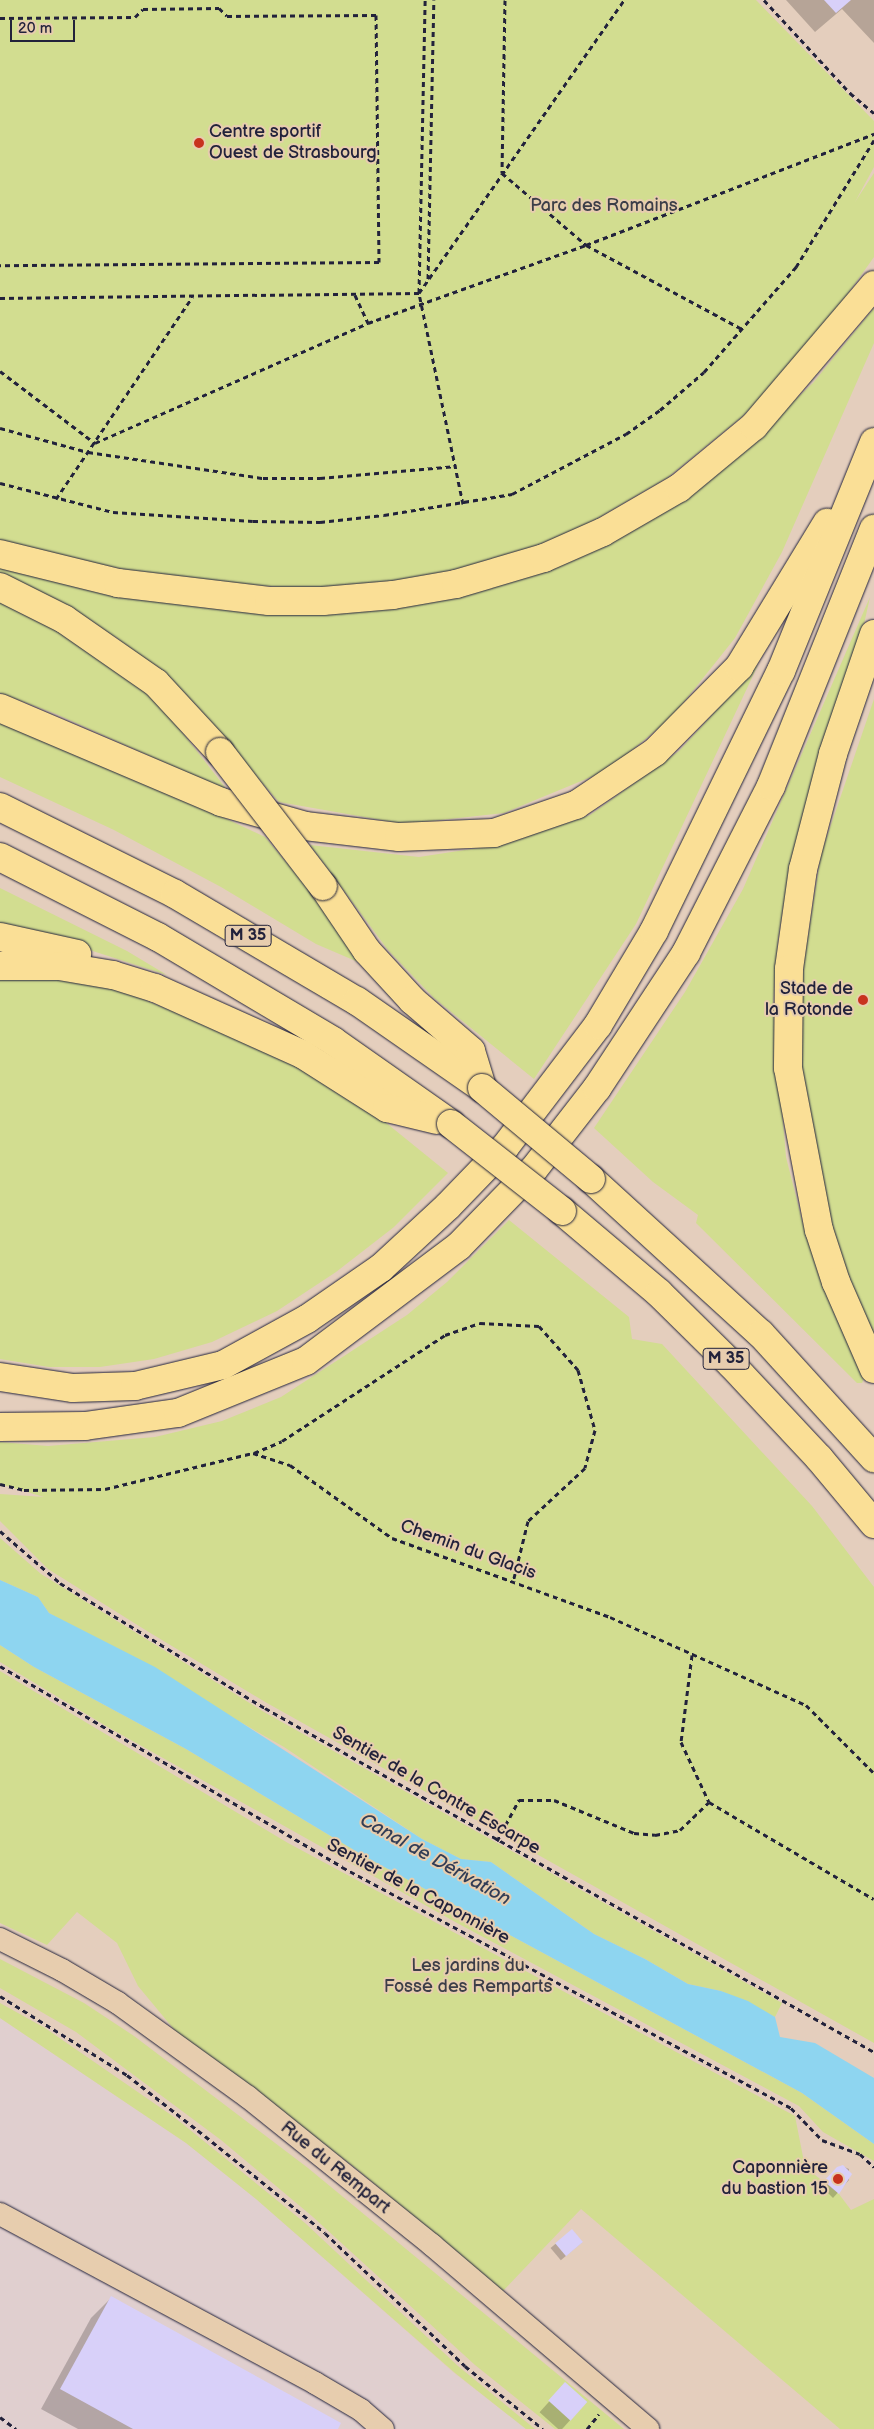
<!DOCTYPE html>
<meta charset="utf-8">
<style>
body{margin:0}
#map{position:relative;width:874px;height:2429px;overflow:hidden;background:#e4cebd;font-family:"Balsamiq Sans",sans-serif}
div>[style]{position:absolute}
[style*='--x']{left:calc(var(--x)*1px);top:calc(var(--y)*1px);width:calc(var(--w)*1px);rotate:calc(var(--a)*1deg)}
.built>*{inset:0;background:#e0cfcf}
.green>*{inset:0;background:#d2dd90}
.water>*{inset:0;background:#8ed5f0}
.shadow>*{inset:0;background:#0003;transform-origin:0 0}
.building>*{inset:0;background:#d8d0f9;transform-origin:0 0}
.path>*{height:3px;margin-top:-1.5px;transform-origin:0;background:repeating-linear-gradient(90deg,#22223b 0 5px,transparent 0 9px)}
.roads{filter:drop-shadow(0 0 1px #22223b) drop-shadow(0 0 1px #22223b)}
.minor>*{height:22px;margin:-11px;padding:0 11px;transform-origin:11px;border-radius:11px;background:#e7cdae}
.highway>*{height:28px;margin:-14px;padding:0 14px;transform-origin:14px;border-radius:14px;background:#fadf96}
.bridges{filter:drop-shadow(0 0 1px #22223b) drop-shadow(0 0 1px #22223b)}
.highway-bridge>*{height:28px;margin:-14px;padding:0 14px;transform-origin:14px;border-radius:14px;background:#fadf96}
.dots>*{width:14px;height:14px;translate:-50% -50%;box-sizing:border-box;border:2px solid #e7cdae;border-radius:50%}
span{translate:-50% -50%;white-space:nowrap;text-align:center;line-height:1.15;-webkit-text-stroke:4px #e7cdae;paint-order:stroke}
.shield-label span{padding:1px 4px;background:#e7cdae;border:1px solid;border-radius:4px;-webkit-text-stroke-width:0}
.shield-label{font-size:16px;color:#22223b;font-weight:700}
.poi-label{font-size:18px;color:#22223b}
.left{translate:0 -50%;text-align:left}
.right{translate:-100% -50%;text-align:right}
.park-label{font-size:18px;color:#3c3e48}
.street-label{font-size:18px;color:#22223b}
.water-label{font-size:19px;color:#323d56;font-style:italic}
.scale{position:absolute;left:10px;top:20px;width:65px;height:22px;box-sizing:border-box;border:2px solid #22223b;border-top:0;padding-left:6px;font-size:15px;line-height:18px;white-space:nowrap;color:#22223b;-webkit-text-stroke:4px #e7cdae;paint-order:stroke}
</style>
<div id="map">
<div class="built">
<i style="clip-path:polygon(0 2018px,186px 2143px,256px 2199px,454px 2373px,526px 2429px,0 2429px)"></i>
</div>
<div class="green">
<i style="clip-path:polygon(0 0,756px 0,874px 121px,874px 167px,855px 202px,874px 173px,874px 257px,810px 347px,743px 416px,667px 478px,581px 528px,503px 559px,419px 578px,326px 591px,158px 577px,0 543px)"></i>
<i style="clip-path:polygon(874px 308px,874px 343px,782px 552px,735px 638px,672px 717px,608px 770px,504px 813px,404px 824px,279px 802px,196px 708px,116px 637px,64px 619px,0 578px,0 565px,135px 596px,514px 580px,752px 440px,813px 383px)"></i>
<i style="clip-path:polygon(870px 597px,848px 696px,806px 804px,790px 867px,778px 940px,773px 1003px,786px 1157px,803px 1224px,864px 1378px,862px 1383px,857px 1383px,696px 1223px,698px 1215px,653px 1182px,594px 1128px,685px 992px,743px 889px)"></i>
<i style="clip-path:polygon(0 598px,63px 631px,153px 695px,228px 791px,56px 714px,0 693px)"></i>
<i style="clip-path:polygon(758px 665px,636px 924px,534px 1079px,434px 998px,388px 950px,310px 845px,419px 857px,504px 844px,590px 815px,679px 751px)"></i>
<i style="clip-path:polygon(874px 699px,874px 1338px,841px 1257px,813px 1166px,796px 1054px,804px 962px,821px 854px)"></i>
<i style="clip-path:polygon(0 719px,135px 776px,265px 837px,337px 923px,358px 962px,316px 944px,221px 887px,114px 830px,0 777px)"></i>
<i style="clip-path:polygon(0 888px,127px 951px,167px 975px,68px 943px,0 928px)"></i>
<i style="clip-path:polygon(0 979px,52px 979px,92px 984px,128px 993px,204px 1024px,295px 1066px,374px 1113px,448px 1173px,394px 1227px,336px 1272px,277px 1311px,212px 1342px,154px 1359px,100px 1367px,49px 1367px,0 1359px)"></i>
<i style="clip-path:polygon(509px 1220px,629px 1317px,632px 1339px,662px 1344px,812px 1506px,874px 1587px,874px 2043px,267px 1703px,147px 1631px,48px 1569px,0 1521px,0 1494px,44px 1497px,0 1484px,0 1442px,48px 1446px,155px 1437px,222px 1421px,281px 1397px,407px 1315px,447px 1282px)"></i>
<i style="clip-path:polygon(0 1538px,41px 1574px,264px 1712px,782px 2003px,775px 2017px,721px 1991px,688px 1984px,645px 1959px,594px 1934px,491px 1862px,461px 1859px,422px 1839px,284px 1747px,49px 1613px,38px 1597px,0 1580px)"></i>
<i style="clip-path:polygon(0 1645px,34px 1667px,186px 1749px,364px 1856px,802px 2093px,874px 2144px,874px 2161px,823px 2132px,799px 2106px,457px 1923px,106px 1726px,0 1662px)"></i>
<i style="clip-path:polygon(0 1671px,288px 1843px,795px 2116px,805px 2167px,839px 2194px,851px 2210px,874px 2199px,874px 2429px,840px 2429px,581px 2209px,503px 2291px,354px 2167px,177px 2033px,138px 1986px,117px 1943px,77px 1912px,47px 1945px,0 1923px)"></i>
<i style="clip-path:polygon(0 1959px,84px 2003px,134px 2036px,308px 2168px,624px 2429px,555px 2429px,475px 2365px,313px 2217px,221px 2140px,76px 2032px,0 1988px)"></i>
<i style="clip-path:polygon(0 2003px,45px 2028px,174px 2117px,305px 2223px,458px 2366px,535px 2429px,526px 2429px,455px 2373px,256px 2199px,186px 2143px,0 2018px)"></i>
</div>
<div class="water">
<i style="clip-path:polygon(0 1580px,38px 1597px,49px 1613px,155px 1667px,422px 1839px,461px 1859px,491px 1862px,594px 1934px,645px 1959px,688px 1984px,721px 1991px,748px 2001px,775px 2017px,780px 2037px,815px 2043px,874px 2078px,874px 2144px,802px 2093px,364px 1856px,186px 1749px,34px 1667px,0 1645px)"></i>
</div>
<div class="shadow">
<i style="clip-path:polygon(786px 0,874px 0,874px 43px,842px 9px,815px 32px)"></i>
<i style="clip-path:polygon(842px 2166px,849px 2169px,849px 2180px,833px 2198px,821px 2186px)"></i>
<i style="left:572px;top:2230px;width:16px;height:28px;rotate:50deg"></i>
<i style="clip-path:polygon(111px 2298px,336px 2429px,78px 2429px,41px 2409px,91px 2318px)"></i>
<i style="left:565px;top:2384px;width:28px;height:38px;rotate:42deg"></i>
</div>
<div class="building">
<i style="clip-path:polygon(824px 0,851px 0,836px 13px)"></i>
<i style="clip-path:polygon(843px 2165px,852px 2174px,839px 2194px,824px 2181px,837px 2167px)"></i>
<i style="left:572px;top:2229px;width:17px;height:22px;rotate:50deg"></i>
<i style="clip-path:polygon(111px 2296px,341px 2423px,338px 2429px,133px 2429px,60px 2389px)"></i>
<i style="left:565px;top:2382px;width:30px;height:25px;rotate:42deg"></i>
</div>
<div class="path">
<i style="--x:505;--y:0;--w:173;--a:91"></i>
<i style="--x:502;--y:173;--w:111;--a:40.6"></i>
<i style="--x:586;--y:245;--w:179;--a:28.3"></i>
<i style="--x:764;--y:0;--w:127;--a:47.2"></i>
<i style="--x:850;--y:93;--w:31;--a:40"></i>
<i style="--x:0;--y:18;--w:135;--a:-0.4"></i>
<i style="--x:135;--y:17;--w:11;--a:-45"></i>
<i style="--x:143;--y:9;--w:76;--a:-0.8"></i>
<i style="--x:219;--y:8;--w:11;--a:45"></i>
<i style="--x:227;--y:16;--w:149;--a:-0.4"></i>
<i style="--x:376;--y:15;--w:247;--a:89.3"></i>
<i style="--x:379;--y:262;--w:379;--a:179.5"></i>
<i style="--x:428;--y:279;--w:279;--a:-88.8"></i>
<i style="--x:355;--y:295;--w:31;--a:65"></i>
<i style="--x:0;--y:298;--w:419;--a:-0.7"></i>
<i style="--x:419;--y:293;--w:293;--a:-88.8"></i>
<i style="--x:0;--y:371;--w:119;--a:37.2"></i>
<i style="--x:95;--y:443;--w:298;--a:-23.7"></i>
<i style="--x:368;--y:323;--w:232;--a:-19.7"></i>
<i style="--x:586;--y:245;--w:309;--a:-21.1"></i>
<i style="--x:0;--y:428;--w:91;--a:15.3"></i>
<i style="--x:88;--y:452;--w:177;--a:8.5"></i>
<i style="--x:263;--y:478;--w:57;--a:0"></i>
<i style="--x:320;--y:478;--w:137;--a:-5"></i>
<i style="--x:0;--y:483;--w:117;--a:14.4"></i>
<i style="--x:113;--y:512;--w:140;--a:3.7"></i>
<i style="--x:253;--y:521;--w:67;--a:0.9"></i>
<i style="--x:320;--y:522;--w:64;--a:-6.2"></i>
<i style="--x:384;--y:515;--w:130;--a:-9.3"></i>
<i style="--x:512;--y:494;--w:129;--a:-27.8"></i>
<i style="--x:626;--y:434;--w:42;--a:-35.2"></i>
<i style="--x:660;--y:410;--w:58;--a:-40.8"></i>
<i style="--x:704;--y:372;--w:140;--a:-48.8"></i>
<i style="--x:796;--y:267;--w:149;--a:-58.4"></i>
<i style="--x:56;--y:499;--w:244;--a:-56"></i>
<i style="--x:463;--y:504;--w:216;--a:-101.8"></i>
<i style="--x:419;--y:293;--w:358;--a:-55"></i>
<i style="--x:254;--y:1453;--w:30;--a:-23"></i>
<i style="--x:282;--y:1441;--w:194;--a:-33"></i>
<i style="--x:445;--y:1335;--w:37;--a:-19"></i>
<i style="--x:480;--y:1323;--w:59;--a:2.9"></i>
<i style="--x:539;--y:1326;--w:59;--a:48.4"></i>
<i style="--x:578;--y:1370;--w:62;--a:74.2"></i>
<i style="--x:595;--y:1430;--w:39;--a:105"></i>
<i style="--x:585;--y:1468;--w:78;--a:137.1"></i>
<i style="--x:528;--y:1521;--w:63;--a:103.8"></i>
<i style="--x:0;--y:1484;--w:25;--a:14"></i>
<i style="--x:24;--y:1490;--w:81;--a:-0.7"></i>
<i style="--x:105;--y:1489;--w:152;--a:-13.7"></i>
<i style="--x:253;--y:1453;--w:39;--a:18"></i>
<i style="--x:290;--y:1465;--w:125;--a:35.6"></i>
<i style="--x:392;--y:1538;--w:232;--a:19.9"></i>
<i style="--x:610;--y:1617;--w:215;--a:24.2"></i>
<i style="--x:806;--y:1705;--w:96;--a:45"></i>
<i style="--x:0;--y:1531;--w:79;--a:40.9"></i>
<i style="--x:60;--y:1583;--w:240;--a:31.4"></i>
<i style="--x:265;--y:1708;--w:699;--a:29.46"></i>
<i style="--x:692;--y:1655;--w:88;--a:97.2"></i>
<i style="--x:681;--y:1742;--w:66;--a:65"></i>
<i style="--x:709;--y:1802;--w:191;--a:30.5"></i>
<i style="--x:0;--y:1666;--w:397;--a:30.4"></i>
<i style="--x:342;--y:1867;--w:510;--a:28.22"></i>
<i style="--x:791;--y:2108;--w:45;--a:45.9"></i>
<i style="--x:822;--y:2140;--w:40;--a:20.2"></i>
<i style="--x:860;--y:2154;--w:19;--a:43"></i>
<i style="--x:497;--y:1841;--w:47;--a:-61.8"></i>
<i style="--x:519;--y:1800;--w:35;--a:0"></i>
<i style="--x:554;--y:1800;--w:87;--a:22.4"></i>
<i style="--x:634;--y:1833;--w:21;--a:5"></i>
<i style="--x:655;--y:1835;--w:25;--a:-11"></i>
<i style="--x:680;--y:1830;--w:40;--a:-44"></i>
<i style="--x:0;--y:1996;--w:150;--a:31.9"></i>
<i style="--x:127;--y:2075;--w:99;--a:38"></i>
<i style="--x:205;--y:2136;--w:154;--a:38.9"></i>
<i style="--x:325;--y:2233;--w:193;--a:43.5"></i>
<i style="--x:465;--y:2366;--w:100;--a:38.9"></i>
<i style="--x:0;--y:2417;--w:20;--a:37"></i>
<i style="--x:587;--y:2429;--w:19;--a:-51"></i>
</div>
<div class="roads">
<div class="minor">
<i style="--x:0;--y:1939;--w:69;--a:26.6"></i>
<i style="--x:62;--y:1970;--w:65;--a:30.5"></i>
<i style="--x:118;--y:2003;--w:160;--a:35.9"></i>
<i style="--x:248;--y:2097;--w:236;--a:38.8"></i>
<i style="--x:432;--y:2245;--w:284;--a:40.4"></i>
<i style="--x:0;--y:2214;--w:357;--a:28.2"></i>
<i style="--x:315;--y:2383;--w:53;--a:30.4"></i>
<i style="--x:361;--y:2410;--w:29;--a:41"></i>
</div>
<div class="highway">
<i style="--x:0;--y:554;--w:122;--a:13.8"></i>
<i style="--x:118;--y:583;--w:152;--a:6.8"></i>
<i style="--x:269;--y:601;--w:54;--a:0"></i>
<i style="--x:323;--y:601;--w:70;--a:-4.9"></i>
<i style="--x:393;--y:595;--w:64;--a:-9.9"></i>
<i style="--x:456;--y:584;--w:92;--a:-16.5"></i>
<i style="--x:544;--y:558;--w:64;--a:-23.8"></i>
<i style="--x:603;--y:532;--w:88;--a:-30.1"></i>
<i style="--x:679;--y:488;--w:97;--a:-39.6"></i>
<i style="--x:754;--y:426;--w:185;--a:-49.6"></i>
<i style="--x:0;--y:587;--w:72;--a:26.6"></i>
<i style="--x:64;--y:619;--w:112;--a:34.8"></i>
<i style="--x:156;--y:683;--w:94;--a:47.2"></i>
<i style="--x:874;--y:634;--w:127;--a:108.9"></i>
<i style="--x:833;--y:754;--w:119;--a:104.6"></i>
<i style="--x:803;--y:869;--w:101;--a:98"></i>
<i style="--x:789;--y:969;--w:99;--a:90.6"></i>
<i style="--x:788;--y:1068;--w:165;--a:79.2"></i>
<i style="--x:819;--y:1230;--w:55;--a:71.9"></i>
<i style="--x:836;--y:1282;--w:95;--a:66.4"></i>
<i style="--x:0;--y:708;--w:240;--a:23"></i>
<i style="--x:221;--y:802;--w:87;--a:15.9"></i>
<i style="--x:305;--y:826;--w:95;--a:6.7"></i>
<i style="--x:399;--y:837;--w:95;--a:-2.4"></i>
<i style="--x:494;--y:833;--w:87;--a:-18.9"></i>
<i style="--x:576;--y:805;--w:95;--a:-33.9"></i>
<i style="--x:655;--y:752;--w:120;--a:-45.3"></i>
<i style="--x:739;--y:667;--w:169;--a:-58.6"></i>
<i style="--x:0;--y:807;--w:195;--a:26.4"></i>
<i style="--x:175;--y:894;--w:211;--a:30.5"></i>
<i style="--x:357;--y:1001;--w:152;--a:34.8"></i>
<i style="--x:0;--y:857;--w:177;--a:26.9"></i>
<i style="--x:158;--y:937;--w:204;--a:30.7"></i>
<i style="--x:333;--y:1041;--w:144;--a:35.1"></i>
<i style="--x:323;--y:886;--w:78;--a:55.9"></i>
<i style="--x:367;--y:951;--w:67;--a:47.4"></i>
<i style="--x:412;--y:1000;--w:78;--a:40.8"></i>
<i style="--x:471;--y:1051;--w:39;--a:73"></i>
<i style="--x:0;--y:937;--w:79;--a:12.4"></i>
<i style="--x:0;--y:966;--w:59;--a:0"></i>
<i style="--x:59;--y:966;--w:55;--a:9.5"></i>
<i style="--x:113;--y:975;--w:44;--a:17.2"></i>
<i style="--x:155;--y:988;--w:161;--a:24.2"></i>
<i style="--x:302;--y:1054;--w:101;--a:32.4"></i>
<i style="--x:387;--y:1108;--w:51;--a:13.5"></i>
<i style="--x:591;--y:1179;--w:230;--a:42.4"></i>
<i style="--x:761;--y:1334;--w:168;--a:47.7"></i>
<i style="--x:562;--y:1211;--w:127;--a:40.2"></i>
<i style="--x:659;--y:1293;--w:101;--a:44.6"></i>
<i style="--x:731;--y:1364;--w:129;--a:46.9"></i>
<i style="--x:819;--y:1458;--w:86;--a:50.2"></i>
<i style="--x:0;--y:1377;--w:74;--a:8.6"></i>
<i style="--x:73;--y:1388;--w:62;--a:-1.8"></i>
<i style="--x:135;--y:1386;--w:90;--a:-13.4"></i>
<i style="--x:223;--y:1365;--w:96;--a:-28.7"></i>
<i style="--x:307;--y:1319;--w:90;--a:-34.6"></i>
<i style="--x:381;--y:1268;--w:91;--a:-42.8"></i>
<i style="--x:448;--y:1206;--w:82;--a:-46"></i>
<i style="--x:505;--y:1147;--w:153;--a:-52.7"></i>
<i style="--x:598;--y:1025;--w:109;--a:-59.2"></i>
<i style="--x:654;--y:931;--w:289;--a:-64"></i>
<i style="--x:781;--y:671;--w:247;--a:-67.9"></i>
<i style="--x:0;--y:1427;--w:85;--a:-0.7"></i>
<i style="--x:85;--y:1426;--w:94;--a:-8"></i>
<i style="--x:178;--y:1413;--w:138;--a:-22.1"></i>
<i style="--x:306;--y:1361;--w:191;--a:-36.9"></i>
<i style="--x:459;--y:1246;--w:107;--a:-45.8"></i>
<i style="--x:534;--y:1169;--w:103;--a:-52.1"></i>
<i style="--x:597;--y:1088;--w:162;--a:-56.6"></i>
<i style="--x:686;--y:953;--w:187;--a:-63"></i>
<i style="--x:771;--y:786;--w:277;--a:-68.2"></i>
</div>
</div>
<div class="bridges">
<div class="highway-bridge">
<i style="--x:220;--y:752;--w:169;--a:52.5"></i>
<i style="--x:482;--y:1088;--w:142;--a:39.9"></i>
<i style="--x:451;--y:1124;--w:141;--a:38.1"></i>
</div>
</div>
<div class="dots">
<i style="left:199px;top:143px;background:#c8321e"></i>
<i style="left:863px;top:1000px;background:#c8321e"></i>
<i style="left:838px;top:2179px;background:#c8321e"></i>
</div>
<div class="shield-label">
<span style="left:248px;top:936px">M 35</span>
<span style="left:726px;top:1359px">M 35</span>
</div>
<div class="poi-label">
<span class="left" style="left:209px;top:143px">Centre sportif<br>Ouest de Strasbourg</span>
<span class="right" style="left:853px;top:1000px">Stade de<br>la Rotonde</span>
<span class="right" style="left:828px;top:2179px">Caponnière<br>du bastion 15</span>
</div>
<div class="park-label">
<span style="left:604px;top:206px">Parc des Romains</span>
<span style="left:468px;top:1977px">Les jardins du<br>Fossé des Remparts</span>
</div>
<div class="street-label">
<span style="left:468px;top:1550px;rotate:20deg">Chemin du Glacis</span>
<span style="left:436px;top:1791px;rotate:30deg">Sentier de la Contre Escarpe</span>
<span style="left:418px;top:1892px;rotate:28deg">Sentier de la Caponnière</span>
<span style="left:335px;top:2168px;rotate:39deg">Rue du Rempart</span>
</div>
<div class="water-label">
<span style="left:435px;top:1860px;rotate:29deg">Canal de Dérivation</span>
</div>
<div class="scale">20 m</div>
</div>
